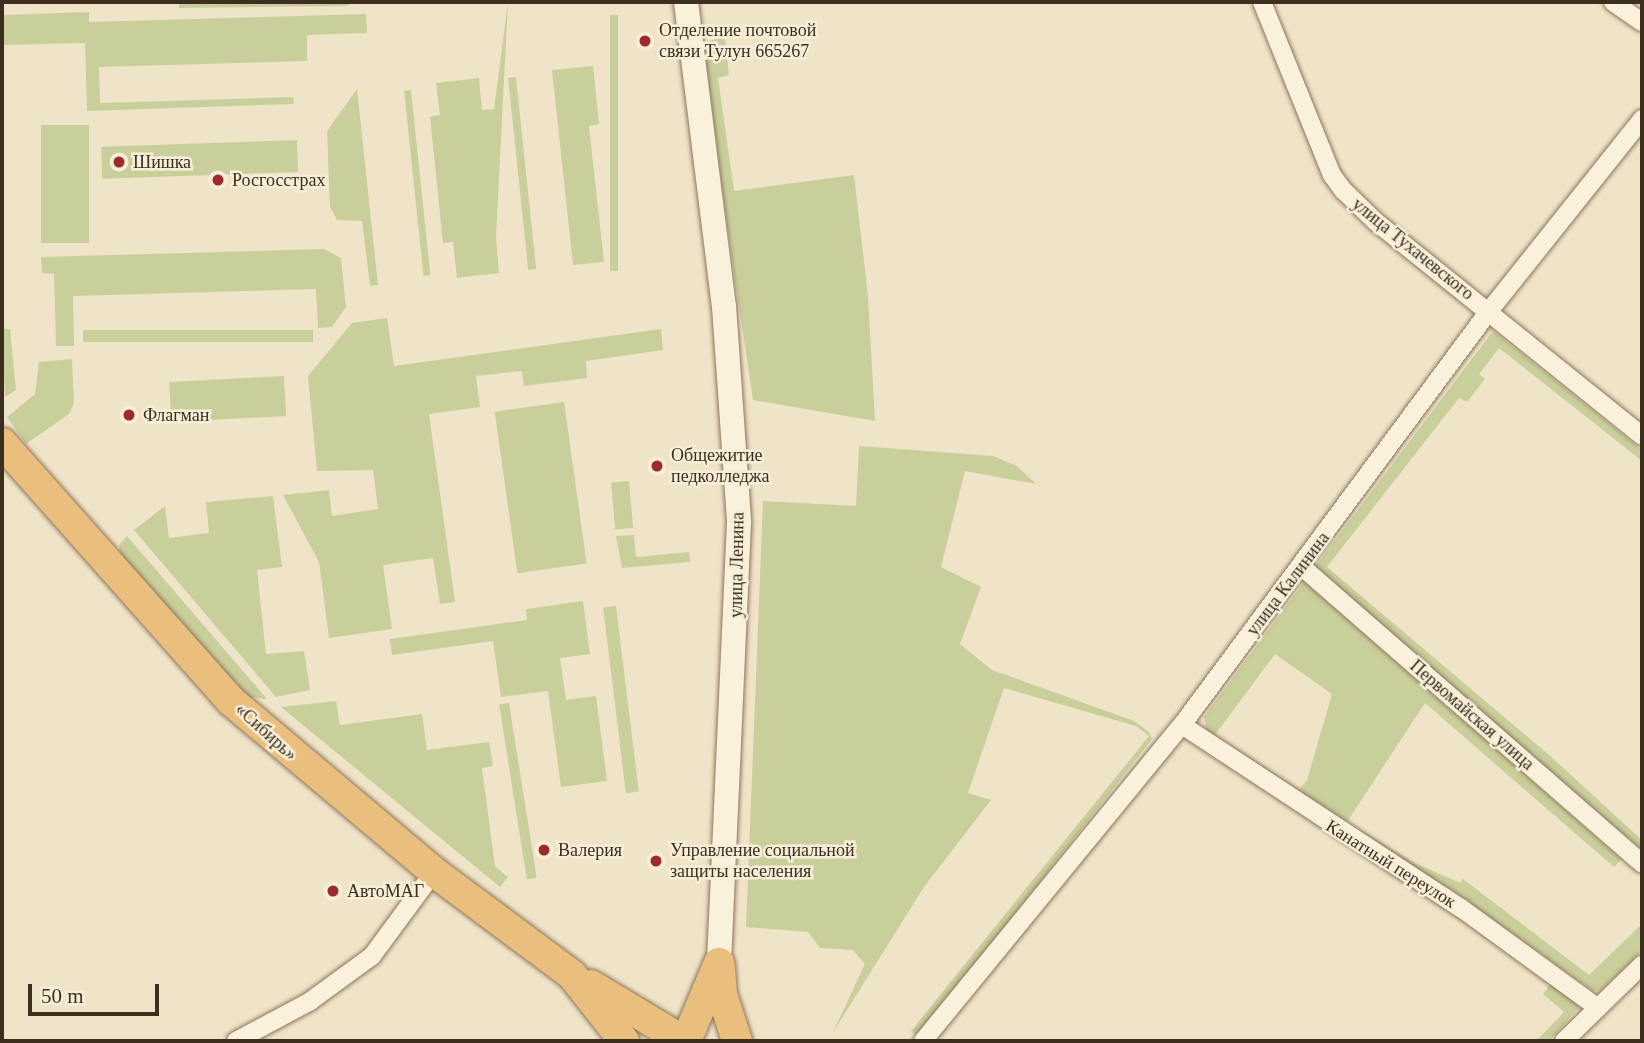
<!DOCTYPE html>
<meta charset="utf-8">
<style>
body{margin:0}
#map{position:relative;width:1644px;height:1043px;overflow:hidden;background:#f0e4c8;font-family:"Times New Roman",serif}
div>[style]{position:absolute}
[style*='--x']{left:calc(var(--x)*1px);top:calc(var(--y)*1px);width:calc(var(--w)*1px);rotate:calc(var(--a)*1deg)}
.green>*{inset:0;background:#c9cf9b;transform-origin:0 0}
.roads{filter:drop-shadow(0 0 2px #8d765c) drop-shadow(0 0 2px #8d765c)}
.minor>*{height:18px;margin:-9px;padding:0 9px;transform-origin:9px;border-radius:9px;background:#faf1dc}
.secondary>*{height:24px;margin:-12px;padding:0 12px;transform-origin:12px;border-radius:12px;background:#faf1dc}
.trunk>*{height:30px;margin:-15px;padding:0 15px;transform-origin:15px;border-radius:15px;background:#eabe7c}
.dots>*{width:19px;height:19px;translate:-50% -50%;box-sizing:border-box;border:4px solid #f7eed8;border-radius:50%}
span{translate:-50% -50%;white-space:nowrap;text-align:center;line-height:1.15;-webkit-text-stroke:5px #f7eed8;paint-order:stroke}
.poi-label{font-size:18px;color:#3d2e20}
.left{translate:0 -50%;text-align:left}
.street-label{font-size:18px;color:#3d2e20}
.frame{position:absolute;inset:0;border:4px solid #3d2e20;pointer-events:none}
.scale{position:absolute;left:28px;top:984px;width:131px;height:32px;box-sizing:border-box;border:4px solid #3d2e20;border-top:0;padding-left:9px;font-size:21px;line-height:24px;white-space:nowrap;color:#3d2e20;-webkit-text-stroke:5px #f7eed8;paint-order:stroke}
</style>
<div id="map">
<div class="green">
<i style="clip-path:polygon(179px 2px,356px 2px,346px 6px,179px 8px)"></i>
<i style="clip-path:polygon(508px 2px,496px 237px,499px 273px,457px 278px,453px 242px,443px 243px,430px 117px,440px 115px,436px 83px,479px 78px,482px 110px,494px 109px)"></i>
<i style="clip-path:polygon(89px 12px,89px 22px,366px 14px,367px 33px,307px 35px,307px 61px,99px 67px,100px 103px,293px 97px,294px 104px,87px 111px,85px 43px,2px 45px,2px 15px)"></i>
<i style="left:610px;top:15px;width:8px;height:256px"></i>
<i style="clip-path:polygon(725px 37px,729px 75px,718px 78px,734px 191px,854px 175px,868px 296px,875px 421px,753px 400px,700px 43px)"></i>
<i style="clip-path:polygon(593px 66px,599px 124px,589px 126px,604px 262px,573px 265px,552px 70px)"></i>
<i style="left:516px;top:77px;width:193px;height:8px;rotate:84deg"></i>
<i style="clip-path:polygon(357px 89px,378px 285px,370px 286px,362px 221px,337px 220px,330px 207px,327px 131px)"></i>
<i style="left:411px;top:90px;width:186px;height:7px;rotate:84deg"></i>
<i style="left:41px;top:125px;width:48px;height:118px"></i>
<i style="left:297px;top:140px;width:32px;height:196px;rotate:88deg"></i>
<i style="clip-path:polygon(324px 249px,341px 258px,346px 307px,332px 327px,318px 328px,316px 289px,73px 296px,74px 346px,56px 346px,54px 274px,42px 273px,41px 257px)"></i>
<i style="clip-path:polygon(387px 318px,394px 366px,661px 329px,663px 350px,586px 361px,587px 378px,524px 386px,522px 371px,476px 376px,480px 407px,429px 414px,455px 602px,440px 604px,433px 558px,383px 565px,392px 629px,329px 638px,319px 562px,283px 495px,329px 490px,332px 516px,378px 509px,373px 470px,317px 471px,308px 376px,352px 323px)"></i>
<i style="clip-path:polygon(2px 329px,10px 329px,16px 390px,5px 397px)"></i>
<i style="left:313px;top:330px;width:12px;height:230px;rotate:90deg"></i>
<i style="clip-path:polygon(1493px 331px,1642px 450px,1642px 461px,1499px 348px,1479px 374px,1485px 379px,1467px 402px,1459px 398px,1327px 567px,1548px 754px,1642px 840px,1642px 850px,1315px 567px)"></i>
<i style="clip-path:polygon(72px 359px,74px 403px,69px 414px,26px 444px,7px 417px,35px 394px,39px 362px)"></i>
<i style="left:284px;top:376px;width:40px;height:115px;rotate:87deg"></i>
<i style="left:564px;top:402px;width:163px;height:70px;rotate:82deg"></i>
<i style="clip-path:polygon(859px 446px,993px 456px,1017px 466px,1036px 484px,965px 471px,941px 567px,981px 587px,960px 644px,992px 670px,1134px 721px,1149px 732px,1152px 739px,919px 1036px,911px 1031px,1149px 736px,1136px 726px,1004px 688px,968px 793px,991px 800px,924px 887px,832px 1034px,865px 964px,853px 950px,820px 948px,808px 932px,746px 927px,763px 501px,856px 506px)"></i>
<i style="left:629px;top:481px;width:47px;height:18px;rotate:85deg"></i>
<i style="clip-path:polygon(273px 496px,282px 567px,257px 570px,266px 654px,304px 651px,310px 690px,276px 697px,134px 530px,165px 506px,169px 538px,209px 533px,206px 502px)"></i>
<i style="clip-path:polygon(634px 535px,636px 557px,689px 552px,690px 562px,622px 568px,616px 536px)"></i>
<i style="clip-path:polygon(127px 536px,267px 699px,249px 697px,121px 559px,119px 545px)"></i>
<i style="clip-path:polygon(evenodd,1304px 582px,1621px 859px,1614px 867px,1425px 703px,1347px 822px,1417px 864px,1460px 883px,1463px 879px,1589px 975px,1642px 924px,1642px 951px,1601px 990px,1593px 991px,1449px 888px,1424px 877px,1207px 734px,1204px 717px,1304px 582px,1275px 654px,1332px 694px,1307px 780px,1299px 790px,1215px 735px,1275px 654px)"></i>
<i style="clip-path:polygon(583px 601px,590px 654px,560px 658px,566px 700px,596px 696px,607px 781px,561px 787px,548px 691px,501px 697px,493px 641px,392px 655px,390px 639px,527px 620px,526px 609px)"></i>
<i style="left:616px;top:606px;width:187px;height:13px;rotate:83deg"></i>
<i style="clip-path:polygon(336px 701px,340px 725px,422px 714px,427px 750px,489px 742px,493px 766px,482px 768px,495px 866px,508px 877px,500px 887px,281px 707px)"></i>
<i style="left:509px;top:703px;width:177px;height:10px;rotate:81deg"></i>
<i style="clip-path:polygon(1551px 983px,1580px 1006px,1549px 1041px,1536px 1041px,1564px 1012px,1543px 994px)"></i>
</div>
<div class="roads">
<div class="minor">
<i style="--x:1262;--y:2;--w:187;--a:68"></i>
<i style="--x:1332;--y:175;--w:19;--a:54"></i>
<i style="--x:1343;--y:190;--w:46;--a:44.1"></i>
<i style="--x:1376;--y:222;--w:341;--a:38.8"></i>
<i style="--x:1613;--y:2;--w:35;--a:35"></i>
<i style="--x:1301;--y:566;--w:452;--a:41.1"></i>
<i style="--x:1182;--y:725;--w:334;--a:33.3"></i>
<i style="--x:1461;--y:908;--w:168;--a:36.1"></i>
<i style="--x:236;--y:1041;--w:83;--a:-28.1"></i>
<i style="--x:309;--y:1002;--w:78;--a:-36.1"></i>
<i style="--x:372;--y:956;--w:104;--a:-53.6"></i>
<i style="--x:923;--y:1041;--w:409;--a:-50.7"></i>
<i style="--x:1182;--y:725;--w:515;--a:-53.44"></i>
<i style="--x:1489;--y:311;--w:246;--a:-51.4"></i>
<i style="--x:1564;--y:1041;--w:109;--a:-44.3"></i>
</div>
<div class="secondary">
<i style="--x:686;--y:2;--w:306;--a:82.9"></i>
<i style="--x:724;--y:306;--w:217;--a:86"></i>
<i style="--x:739;--y:522;--w:441;--a:92.6"></i>
</div>
<div class="trunk">
<i style="--x:2;--y:443;--w:345;--a:48.4"></i>
<i style="--x:231;--y:701;--w:265;--a:40.1"></i>
<i style="--x:434;--y:872;--w:172;--a:36.7"></i>
<i style="--x:572;--y:975;--w:84;--a:51.8"></i>
<i style="--x:720;--y:967;--w:27;--a:86"></i>
<i style="--x:722;--y:994;--w:49;--a:72.3"></i>
<i style="--x:591;--y:985;--w:109;--a:31.1"></i>
<i style="--x:686;--y:1041;--w:85;--a:-67.1"></i>
</div>
</div>
<div class="dots">
<i style="left:645px;top:41px;background:#9e2a2b"></i>
<i style="left:119px;top:162px;background:#9e2a2b"></i>
<i style="left:218px;top:180px;background:#9e2a2b"></i>
<i style="left:129px;top:415px;background:#9e2a2b"></i>
<i style="left:657px;top:466px;background:#9e2a2b"></i>
<i style="left:544px;top:850px;background:#9e2a2b"></i>
<i style="left:656px;top:861px;background:#9e2a2b"></i>
<i style="left:333px;top:891px;background:#9e2a2b"></i>
</div>
<div class="poi-label">
<span class="left" style="left:659px;top:41px">Отделение почтовой<br>связи Тулун 665267</span>
<span class="left" style="left:133px;top:162px">Шишка</span>
<span class="left" style="left:232px;top:180px">Росгосстрах</span>
<span class="left" style="left:143px;top:415px">Флагман</span>
<span class="left" style="left:671px;top:466px">Общежитие<br>педколледжа</span>
<span class="left" style="left:558px;top:850px">Валерия</span>
<span class="left" style="left:670px;top:861px">Управление социальной<br>защиты населения</span>
<span class="left" style="left:347px;top:891px">АвтоМАГ</span>
</div>
<div class="street-label">
<span style="left:1413px;top:249px;rotate:39deg">улица Тухачевского</span>
<span style="left:737px;top:565px;rotate:-89deg">улица Ленина</span>
<span style="left:1288px;top:584px;rotate:-53deg">улица Калинина</span>
<span style="left:1472px;top:715px;rotate:41deg">Первомайская улица</span>
<span style="left:266px;top:732px;rotate:42deg">«Сибирь»</span>
<span style="left:1391px;top:864px;rotate:32deg">Канатный переулок</span>
</div>
<div class="frame"></div>
<div class="scale">50 m</div>
</div>
